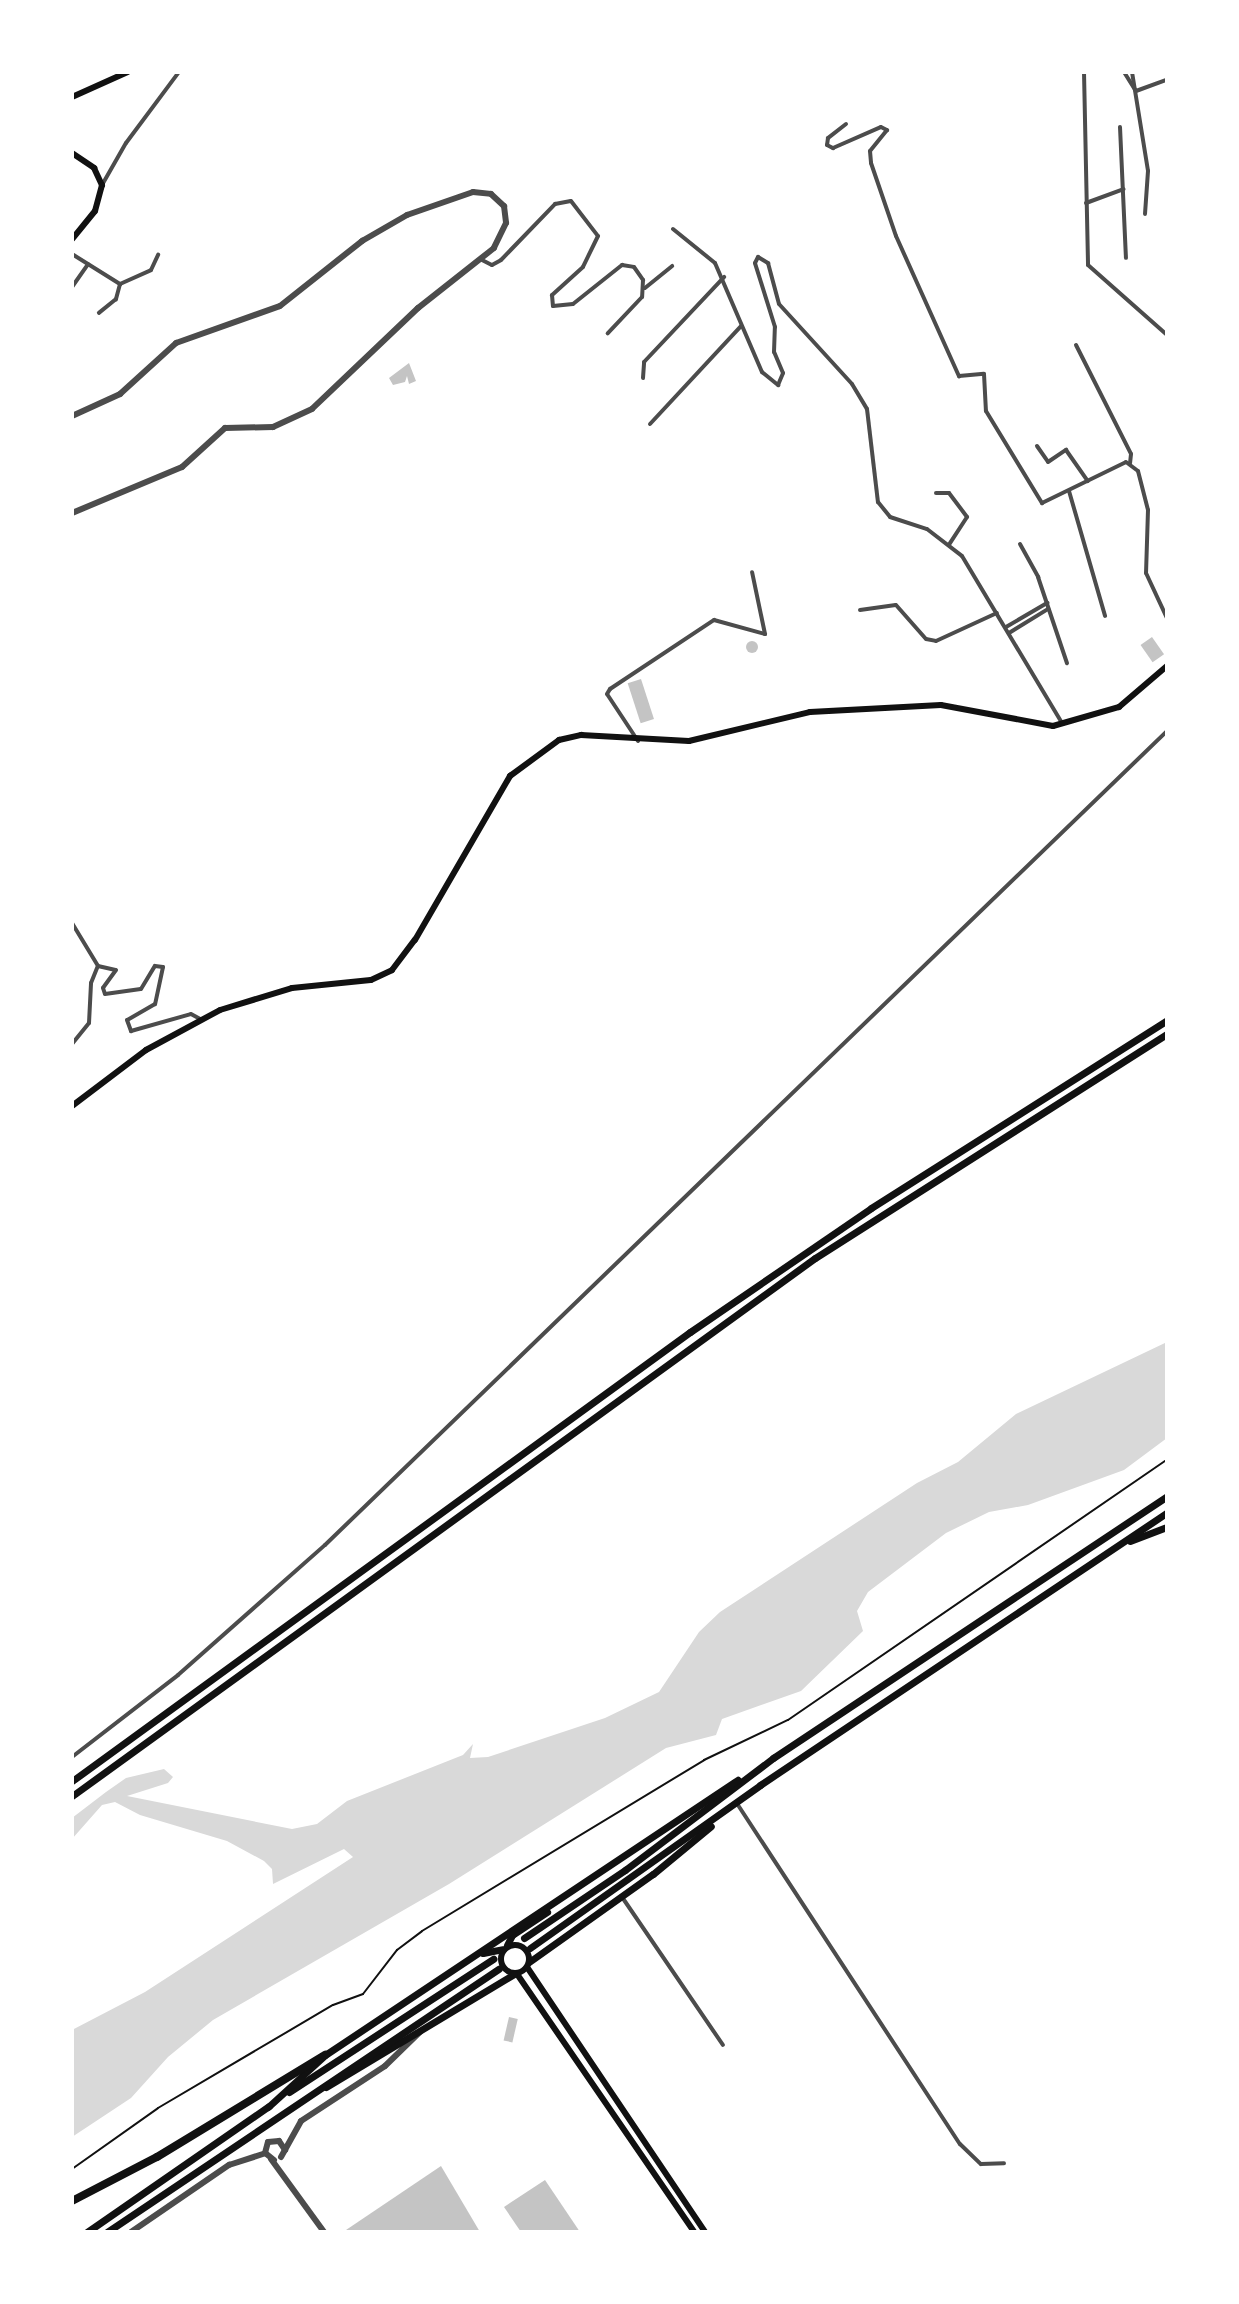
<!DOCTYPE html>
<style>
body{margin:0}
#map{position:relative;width:1239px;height:2304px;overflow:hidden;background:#fff;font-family:"Space Grotesk",sans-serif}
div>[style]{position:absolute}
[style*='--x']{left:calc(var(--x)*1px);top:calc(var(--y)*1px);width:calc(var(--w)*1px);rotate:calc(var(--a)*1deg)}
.water>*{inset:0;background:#d9d9d9}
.building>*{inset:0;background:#c4c4c4;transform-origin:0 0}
.round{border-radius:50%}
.path>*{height:2px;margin:-1px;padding:0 1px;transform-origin:1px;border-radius:1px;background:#111}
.minor>*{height:4px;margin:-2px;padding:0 2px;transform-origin:2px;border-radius:2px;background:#4c4c4c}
.tertiary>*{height:6px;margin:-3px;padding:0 3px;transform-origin:3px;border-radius:3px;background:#4c4c4c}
.secondary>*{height:6px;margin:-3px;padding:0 3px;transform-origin:3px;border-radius:3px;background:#111}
.secondary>.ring{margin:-3px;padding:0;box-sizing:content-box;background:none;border:6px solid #111;border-radius:50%}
.primary>*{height:7px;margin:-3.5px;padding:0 3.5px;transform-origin:3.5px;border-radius:3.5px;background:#111}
.trunk>*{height:7px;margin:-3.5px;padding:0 3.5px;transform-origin:3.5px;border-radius:3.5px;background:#111}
.motorway>*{height:8px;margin:-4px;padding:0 4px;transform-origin:4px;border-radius:4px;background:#111}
span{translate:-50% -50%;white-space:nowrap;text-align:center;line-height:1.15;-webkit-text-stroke:6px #fff;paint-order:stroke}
.frame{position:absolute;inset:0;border:74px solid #fff;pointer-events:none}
</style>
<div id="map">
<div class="water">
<i style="clip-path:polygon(1167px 1342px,1167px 1438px,1124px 1470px,1028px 1505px,989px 1512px,946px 1533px,868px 1592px,857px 1611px,863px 1631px,801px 1691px,722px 1719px,716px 1735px,666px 1748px,449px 1884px,213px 2020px,168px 2057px,131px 2098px,72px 2137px,72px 2030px,145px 1992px,353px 1857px,344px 1849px,273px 1884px,272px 1869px,264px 1861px,227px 1841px,140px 1815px,115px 1802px,102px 1805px,72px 1839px,72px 1818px,106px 1792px,126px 1778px,164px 1769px,173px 1777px,168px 1783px,127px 1796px,292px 1829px,317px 1824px,347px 1801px,463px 1755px,473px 1744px,470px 1758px,488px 1757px,605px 1718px,659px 1692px,699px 1632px,720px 1612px,917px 1483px,958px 1462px,1016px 1414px)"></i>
</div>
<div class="building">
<i style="clip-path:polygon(409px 363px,416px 381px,409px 384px,407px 376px,405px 382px,393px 385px,389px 378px)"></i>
<i style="left:1152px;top:637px;width:21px;height:14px;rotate:55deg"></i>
<i class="round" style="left:746px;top:641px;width:12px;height:12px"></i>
<i style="left:641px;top:679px;width:42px;height:14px;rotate:72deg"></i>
<i style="left:509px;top:2017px;width:9px;height:24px;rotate:13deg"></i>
<i style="clip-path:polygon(441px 2166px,480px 2232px,343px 2232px)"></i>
<i style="clip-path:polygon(545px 2180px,580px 2232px,521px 2232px,504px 2207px)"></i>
</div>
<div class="path">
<i style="--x:72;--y:2169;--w:105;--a:-35.3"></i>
<i style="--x:158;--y:2108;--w:203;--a:-30.5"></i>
<i style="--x:333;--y:2005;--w:32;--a:-20"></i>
<i style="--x:363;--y:1994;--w:56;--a:-52.3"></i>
<i style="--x:397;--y:1950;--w:31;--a:-37"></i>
<i style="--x:422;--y:1931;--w:330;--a:-31.2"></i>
<i style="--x:704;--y:1760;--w:93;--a:-25.5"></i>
<i style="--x:788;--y:1720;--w:460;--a:-34.5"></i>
</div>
<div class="minor">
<i style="--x:1084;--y:72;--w:193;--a:88.8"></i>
<i style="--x:1088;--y:265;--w:106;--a:41.5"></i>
<i style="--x:1124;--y:72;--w:22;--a:58"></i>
<i style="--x:1136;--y:91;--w:33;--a:-20"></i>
<i style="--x:1132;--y:72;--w:100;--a:80.8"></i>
<i style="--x:1148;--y:171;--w:43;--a:94"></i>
<i style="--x:846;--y:124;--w:23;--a:142"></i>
<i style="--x:828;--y:138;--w:7;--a:98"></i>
<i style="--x:827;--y:145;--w:7;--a:27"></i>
<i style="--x:833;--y:148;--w:52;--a:-23.6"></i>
<i style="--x:881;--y:127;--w:7;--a:27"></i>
<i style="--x:887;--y:130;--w:27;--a:129"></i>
<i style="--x:870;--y:151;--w:12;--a:85"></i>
<i style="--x:871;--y:163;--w:77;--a:71.1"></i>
<i style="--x:896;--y:236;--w:154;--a:65.8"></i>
<i style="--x:959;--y:376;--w:25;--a:-5"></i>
<i style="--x:984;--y:374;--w:37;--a:87"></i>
<i style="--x:986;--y:411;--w:108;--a:58.7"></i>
<i style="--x:1042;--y:503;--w:93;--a:-26"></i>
<i style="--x:1126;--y:462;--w:15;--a:37"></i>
<i style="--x:1138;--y:471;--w:40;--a:75.6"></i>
<i style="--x:1148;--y:510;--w:63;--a:91.8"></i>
<i style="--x:1146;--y:573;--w:50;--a:65"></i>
<i style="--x:1120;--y:127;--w:131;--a:87.4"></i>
<i style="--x:102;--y:185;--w:48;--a:-60.3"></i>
<i style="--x:126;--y:143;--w:89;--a:-53.3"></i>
<i style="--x:1086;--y:203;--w:40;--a:-20.2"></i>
<i style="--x:673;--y:229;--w:54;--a:39"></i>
<i style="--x:715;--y:263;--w:119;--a:66.7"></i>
<i style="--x:762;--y:372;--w:21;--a:39"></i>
<i style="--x:778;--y:385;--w:13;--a:-67"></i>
<i style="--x:783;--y:373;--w:23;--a:-113"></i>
<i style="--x:774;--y:352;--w:25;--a:-88"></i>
<i style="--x:775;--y:327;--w:67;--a:-107.4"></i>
<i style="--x:755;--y:263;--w:7;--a:-63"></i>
<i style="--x:758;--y:257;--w:12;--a:31"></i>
<i style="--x:768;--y:263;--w:42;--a:75"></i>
<i style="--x:779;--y:304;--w:108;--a:47.6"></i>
<i style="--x:852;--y:384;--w:29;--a:59"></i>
<i style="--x:867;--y:409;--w:94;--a:83.3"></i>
<i style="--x:878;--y:502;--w:19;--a:51"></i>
<i style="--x:890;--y:517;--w:39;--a:18"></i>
<i style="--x:927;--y:529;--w:44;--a:37.6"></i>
<i style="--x:962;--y:556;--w:195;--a:59.1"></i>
<i style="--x:72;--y:254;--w:57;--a:32"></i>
<i style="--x:120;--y:284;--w:16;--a:105"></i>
<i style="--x:116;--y:299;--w:22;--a:141"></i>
<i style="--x:482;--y:260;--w:11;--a:27"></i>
<i style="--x:492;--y:265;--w:10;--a:-29"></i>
<i style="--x:501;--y:260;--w:78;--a:-46"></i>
<i style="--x:555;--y:204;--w:16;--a:-11"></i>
<i style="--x:571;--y:201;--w:44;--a:52.4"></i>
<i style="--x:598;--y:236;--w:34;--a:116"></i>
<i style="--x:583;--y:267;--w:42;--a:137.9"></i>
<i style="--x:552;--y:295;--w:11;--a:85"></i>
<i style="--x:553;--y:306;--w:20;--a:-6"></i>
<i style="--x:573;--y:304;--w:63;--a:-38.5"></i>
<i style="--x:622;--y:265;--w:12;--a:9"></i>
<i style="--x:634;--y:267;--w:16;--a:55"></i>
<i style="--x:643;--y:280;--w:17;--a:93"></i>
<i style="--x:642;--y:297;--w:50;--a:133.4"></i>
<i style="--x:120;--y:284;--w:34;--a:-24"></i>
<i style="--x:151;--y:270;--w:17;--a:-65"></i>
<i style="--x:72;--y:287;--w:28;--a:-55"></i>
<i style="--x:645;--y:288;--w:35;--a:-39"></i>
<i style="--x:1076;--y:345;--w:122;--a:63.2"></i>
<i style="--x:1131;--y:454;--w:9;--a:96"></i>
<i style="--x:643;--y:378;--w:16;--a:-86"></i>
<i style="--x:644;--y:362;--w:117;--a:-46.7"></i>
<i style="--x:650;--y:424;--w:134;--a:-47.1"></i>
<i style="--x:1037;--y:446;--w:19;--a:55"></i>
<i style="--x:1048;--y:462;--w:22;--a:-34"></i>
<i style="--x:1066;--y:450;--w:38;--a:55"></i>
<i style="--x:1069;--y:491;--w:130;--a:73.9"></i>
<i style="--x:936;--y:493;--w:13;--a:0"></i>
<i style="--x:949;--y:493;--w:30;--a:53"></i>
<i style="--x:967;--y:517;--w:33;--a:123"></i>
<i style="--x:1020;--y:544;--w:38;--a:61"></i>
<i style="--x:1038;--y:577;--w:91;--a:71.4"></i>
<i style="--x:860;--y:610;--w:36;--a:-8"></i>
<i style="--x:896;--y:605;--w:45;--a:48.6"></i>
<i style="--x:926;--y:639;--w:10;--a:11"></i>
<i style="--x:936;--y:641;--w:67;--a:-24.7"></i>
<i style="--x:1006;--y:627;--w:48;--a:-30.3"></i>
<i style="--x:1009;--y:633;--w:46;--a:-31.6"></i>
<i style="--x:638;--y:741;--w:56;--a:-123.4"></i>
<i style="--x:607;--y:694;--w:6;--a:-59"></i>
<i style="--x:610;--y:689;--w:125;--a:-33.6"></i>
<i style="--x:714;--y:620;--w:53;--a:15.4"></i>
<i style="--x:765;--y:634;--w:63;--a:-101.8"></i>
<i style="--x:72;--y:923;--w:50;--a:58.8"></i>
<i style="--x:72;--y:1044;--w:27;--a:-51"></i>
<i style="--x:89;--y:1023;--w:40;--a:-87.1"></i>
<i style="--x:91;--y:983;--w:18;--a:-68"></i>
<i style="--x:98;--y:966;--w:18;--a:13"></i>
<i style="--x:116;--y:970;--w:22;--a:126"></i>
<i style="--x:103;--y:988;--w:6;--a:72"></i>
<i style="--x:105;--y:994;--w:36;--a:-8"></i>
<i style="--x:141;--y:989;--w:27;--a:-59"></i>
<i style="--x:155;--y:966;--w:8;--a:7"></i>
<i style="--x:163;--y:967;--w:38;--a:102"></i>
<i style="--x:155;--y:1004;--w:32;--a:150"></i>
<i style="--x:127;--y:1020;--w:12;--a:70"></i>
<i style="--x:131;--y:1031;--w:62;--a:-15.8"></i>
<i style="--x:191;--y:1014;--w:10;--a:29"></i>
<i style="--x:72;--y:1757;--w:134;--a:-37.7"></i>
<i style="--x:178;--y:1675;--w:196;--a:-41.5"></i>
<i style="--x:325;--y:1545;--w:1171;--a:-44.03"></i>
<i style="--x:736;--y:1802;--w:409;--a:56.8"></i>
<i style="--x:960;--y:2144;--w:29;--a:44"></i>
<i style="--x:981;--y:2164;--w:23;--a:-2"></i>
<i style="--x:622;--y:1897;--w:179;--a:55.7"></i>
</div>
<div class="tertiary">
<i style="--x:72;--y:416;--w:53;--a:-24.6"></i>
<i style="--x:120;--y:394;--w:76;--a:-42.3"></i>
<i style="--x:176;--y:343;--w:110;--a:-19.6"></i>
<i style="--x:280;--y:306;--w:105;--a:-38.4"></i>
<i style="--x:362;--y:241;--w:52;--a:-30"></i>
<i style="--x:407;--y:215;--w:70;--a:-19.2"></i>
<i style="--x:473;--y:192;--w:18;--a:6"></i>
<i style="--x:491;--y:194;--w:18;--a:43"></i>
<i style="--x:504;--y:206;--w:17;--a:83"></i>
<i style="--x:506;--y:223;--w:28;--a:116"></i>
<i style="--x:494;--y:248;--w:97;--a:141.7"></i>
<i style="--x:418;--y:308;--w:146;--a:136.4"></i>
<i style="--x:312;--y:409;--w:43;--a:155.2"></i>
<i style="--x:273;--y:427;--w:48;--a:178.8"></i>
<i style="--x:225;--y:428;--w:58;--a:137.8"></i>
<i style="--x:182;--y:467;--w:119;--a:157.3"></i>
<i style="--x:281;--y:2157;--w:41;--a:-60.9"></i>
<i style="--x:301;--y:2121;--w:100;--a:-33.2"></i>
<i style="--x:385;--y:2066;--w:49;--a:-44.2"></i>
<i style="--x:271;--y:2159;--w:90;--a:54"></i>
<i style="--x:274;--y:2160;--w:11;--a:-142"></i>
<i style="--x:265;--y:2153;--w:11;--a:-75"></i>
<i style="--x:268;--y:2142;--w:11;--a:-5"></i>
<i style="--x:279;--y:2141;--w:11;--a:56"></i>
<i style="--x:131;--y:2232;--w:119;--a:-34.4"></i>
<i style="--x:229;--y:2165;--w:38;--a:-18"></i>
</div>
<div class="secondary">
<i style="--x:72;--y:97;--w:61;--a:-24.1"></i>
<i style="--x:72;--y:153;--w:27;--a:34"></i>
<i style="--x:94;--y:168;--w:19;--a:65"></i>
<i style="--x:102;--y:185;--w:27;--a:105"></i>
<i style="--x:95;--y:211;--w:36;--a:129"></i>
<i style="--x:72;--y:1106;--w:93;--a:-37.1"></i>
<i style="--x:146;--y:1050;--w:84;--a:-28.4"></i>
<i style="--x:220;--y:1010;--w:75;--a:-17"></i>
<i style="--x:292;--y:988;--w:79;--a:-5.8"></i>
<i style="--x:371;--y:980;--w:23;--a:-25"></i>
<i style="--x:392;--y:970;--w:38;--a:-53"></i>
<i style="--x:415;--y:940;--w:190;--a:-59.9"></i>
<i style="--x:510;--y:776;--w:61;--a:-36.3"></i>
<i style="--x:559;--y:740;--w:23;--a:-13"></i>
<i style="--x:581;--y:735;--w:108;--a:3.2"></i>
<i style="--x:689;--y:741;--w:124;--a:-13.5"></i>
<i style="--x:810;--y:712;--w:131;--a:-3.1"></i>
<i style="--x:941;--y:705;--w:114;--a:10.6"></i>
<i style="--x:1053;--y:726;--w:69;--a:-16.1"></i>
<i style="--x:1119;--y:707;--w:63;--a:-40.5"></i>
<i class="ring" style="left:501px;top:1945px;width:22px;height:22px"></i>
<i style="--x:527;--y:1967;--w:319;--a:56.1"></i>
<i style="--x:517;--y:1974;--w:313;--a:55.5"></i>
</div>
<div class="primary">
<i style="--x:1130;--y:1541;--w:40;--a:-21"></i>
<i style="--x:524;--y:1938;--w:122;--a:-34"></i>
<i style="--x:625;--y:1870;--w:186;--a:-37.1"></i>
<i style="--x:773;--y:1758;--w:473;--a:-33.6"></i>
<i style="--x:507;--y:1945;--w:11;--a:-63"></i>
<i style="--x:512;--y:1935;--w:42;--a:-33.3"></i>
<i style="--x:530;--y:1948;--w:282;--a:-35.3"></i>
<i style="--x:760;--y:1785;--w:490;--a:-33.8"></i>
<i style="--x:483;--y:1953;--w:20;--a:-11"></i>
<i style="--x:529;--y:1962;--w:152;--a:-35.4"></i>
<i style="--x:653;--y:1874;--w:75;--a:-39.6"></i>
<i style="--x:326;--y:2087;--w:219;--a:-31"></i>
<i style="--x:289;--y:2092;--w:244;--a:-33.1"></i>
<i style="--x:268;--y:2107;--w:77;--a:-42.4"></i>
<i style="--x:325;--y:2055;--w:496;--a:-33.7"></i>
<i style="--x:87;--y:2232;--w:221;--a:-34.7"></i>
<i style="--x:107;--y:2232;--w:472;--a:-33.9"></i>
</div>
<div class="trunk">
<i style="--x:72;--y:1781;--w:764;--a:-36"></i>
<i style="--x:690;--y:1332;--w:219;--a:-34.4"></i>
<i style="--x:871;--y:1208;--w:351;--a:-32.4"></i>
<i style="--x:72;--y:1796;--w:917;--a:-35.91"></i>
<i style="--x:815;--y:1258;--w:417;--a:-32.5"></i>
</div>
<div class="motorway">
<i style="--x:72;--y:2201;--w:96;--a:-27.4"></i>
<i style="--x:157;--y:2157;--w:197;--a:-31.3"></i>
</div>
<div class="frame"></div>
</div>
